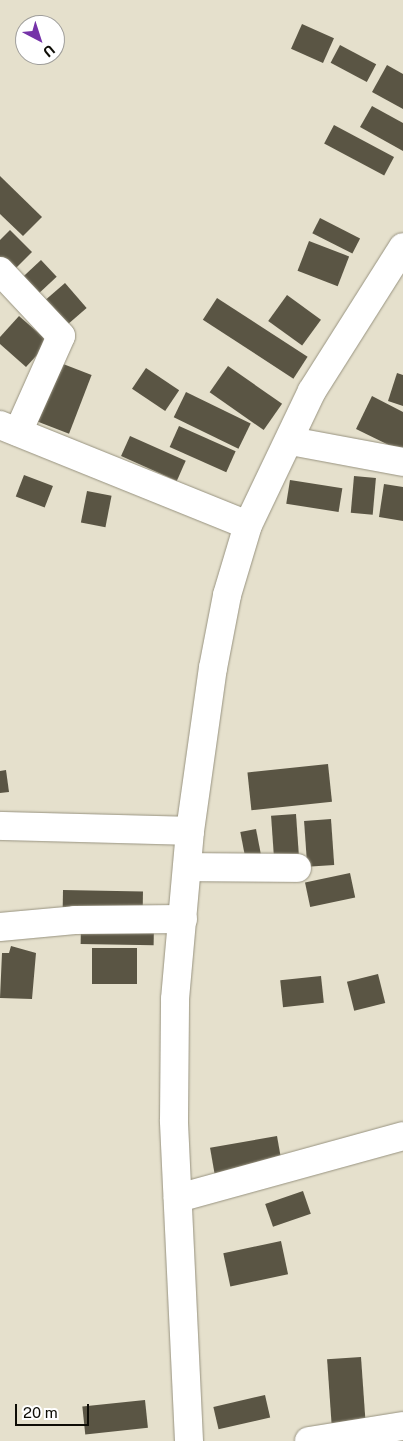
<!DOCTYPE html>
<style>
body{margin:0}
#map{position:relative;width:403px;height:1441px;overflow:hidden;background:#e5e0cc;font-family:"Public Sans",sans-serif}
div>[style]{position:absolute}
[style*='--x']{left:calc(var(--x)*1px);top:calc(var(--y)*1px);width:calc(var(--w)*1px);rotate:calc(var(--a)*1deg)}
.building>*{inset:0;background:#5a5544;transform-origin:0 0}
.roads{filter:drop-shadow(0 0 1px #989380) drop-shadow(0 0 1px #989380)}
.minor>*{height:28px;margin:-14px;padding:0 14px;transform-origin:14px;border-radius:14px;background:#fff}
span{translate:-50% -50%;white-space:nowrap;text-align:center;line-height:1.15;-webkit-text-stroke:5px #fff;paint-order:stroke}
.north{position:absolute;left:15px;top:15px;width:50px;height:50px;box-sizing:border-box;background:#fff;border:1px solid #9f9e9b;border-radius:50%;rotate:140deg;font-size:14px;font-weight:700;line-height:20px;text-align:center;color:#0e0d06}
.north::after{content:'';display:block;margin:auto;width:18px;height:22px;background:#7533a8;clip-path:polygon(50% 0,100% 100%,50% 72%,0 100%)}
.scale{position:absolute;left:15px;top:1404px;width:74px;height:22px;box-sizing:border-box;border:2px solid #0e0d06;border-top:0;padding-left:6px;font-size:15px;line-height:18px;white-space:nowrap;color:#0e0d06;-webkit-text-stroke:4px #fff;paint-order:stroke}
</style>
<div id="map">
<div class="building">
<i style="left:302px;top:24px;width:35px;height:27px;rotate:24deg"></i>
<i style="left:340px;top:45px;width:41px;height:20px;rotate:28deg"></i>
<i style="clip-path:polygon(387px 65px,403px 74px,403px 109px,372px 92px)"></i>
<i style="clip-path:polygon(372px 106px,403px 123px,403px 151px,360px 127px)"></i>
<i style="left:334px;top:125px;width:68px;height:21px;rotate:28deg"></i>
<i style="clip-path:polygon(0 176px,42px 217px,23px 236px,0 214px)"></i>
<i style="left:320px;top:218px;width:45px;height:17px;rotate:27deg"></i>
<i style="clip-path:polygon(10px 230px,32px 252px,9px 275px,0 266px,0 240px)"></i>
<i style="left:309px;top:241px;width:43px;height:32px;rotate:21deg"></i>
<i style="left:41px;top:260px;width:23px;height:33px;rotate:47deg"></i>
<i style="left:65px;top:283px;width:33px;height:31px;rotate:49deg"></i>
<i style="left:287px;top:295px;width:42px;height:32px;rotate:36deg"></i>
<i style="left:217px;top:298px;width:108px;height:26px;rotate:33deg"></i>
<i style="clip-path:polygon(19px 316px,49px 342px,26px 367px,0 344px,0 337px)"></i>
<i style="left:58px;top:362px;width:36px;height:63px;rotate:21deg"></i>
<i style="left:228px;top:366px;width:66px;height:32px;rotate:35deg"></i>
<i style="left:146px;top:368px;width:40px;height:25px;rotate:34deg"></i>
<i style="clip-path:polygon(397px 373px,403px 375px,403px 406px,388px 401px)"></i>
<i style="left:186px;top:392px;width:72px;height:28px;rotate:26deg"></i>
<i style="clip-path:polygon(372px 396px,403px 412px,403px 452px,356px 429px)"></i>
<i style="left:179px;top:426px;width:62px;height:23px;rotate:24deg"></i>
<i style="left:130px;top:436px;width:61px;height:22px;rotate:24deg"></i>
<i style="left:24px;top:475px;width:31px;height:23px;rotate:21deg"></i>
<i style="left:354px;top:476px;width:22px;height:37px;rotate:5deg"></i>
<i style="left:290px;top:480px;width:53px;height:24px;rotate:9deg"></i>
<i style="clip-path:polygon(384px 484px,403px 487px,403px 521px,379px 517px)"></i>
<i style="left:87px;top:491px;width:25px;height:32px;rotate:11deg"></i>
<i style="left:328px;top:764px;width:38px;height:81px;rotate:84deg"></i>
<i style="clip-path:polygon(6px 770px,9px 792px,0 793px,0 771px)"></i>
<i style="left:296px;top:814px;width:49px;height:25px;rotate:86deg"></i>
<i style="left:331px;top:819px;width:46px;height:27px;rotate:86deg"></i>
<i style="left:256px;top:829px;width:33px;height:16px;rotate:79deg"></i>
<i style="left:350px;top:873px;width:25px;height:46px;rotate:78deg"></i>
<i style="left:63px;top:890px;width:80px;height:23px;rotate:1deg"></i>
<i style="left:81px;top:923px;width:73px;height:21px;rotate:1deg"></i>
<i style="clip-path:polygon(11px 946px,36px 953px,32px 999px,0 998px,2px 953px,9px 953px)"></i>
<i style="left:137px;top:948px;width:36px;height:45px;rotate:90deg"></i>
<i style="left:378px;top:974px;width:30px;height:32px;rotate:76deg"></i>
<i style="left:321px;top:976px;width:27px;height:41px;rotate:84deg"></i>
<i style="left:277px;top:1136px;width:28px;height:68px;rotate:80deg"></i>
<i style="left:303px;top:1191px;width:24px;height:40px;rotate:71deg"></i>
<i style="left:281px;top:1241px;width:34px;height:59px;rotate:78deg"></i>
<i style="left:361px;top:1357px;width:64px;height:34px;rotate:86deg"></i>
<i style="left:265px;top:1395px;width:23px;height:53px;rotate:77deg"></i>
<i style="left:145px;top:1400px;width:28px;height:63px;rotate:84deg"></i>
</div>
<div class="roads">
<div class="minor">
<i style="--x:0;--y:271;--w:89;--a:46.8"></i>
<i style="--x:61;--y:336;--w:105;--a:114.1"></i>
<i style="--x:0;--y:425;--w:267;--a:22"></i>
<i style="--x:291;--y:441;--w:114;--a:10.6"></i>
<i style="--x:0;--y:826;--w:190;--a:1.5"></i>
<i style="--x:188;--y:867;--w:109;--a:0.5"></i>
<i style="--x:0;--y:927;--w:75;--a:-5.3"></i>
<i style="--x:75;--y:920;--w:108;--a:-0.5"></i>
<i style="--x:178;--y:1198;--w:233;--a:-15.4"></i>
<i style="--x:189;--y:1441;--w:321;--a:-92.7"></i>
<i style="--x:174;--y:1120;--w:121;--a:-89.5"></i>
<i style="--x:175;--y:999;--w:169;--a:-84.9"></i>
<i style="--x:190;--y:831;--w:165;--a:-82"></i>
<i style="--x:213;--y:668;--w:74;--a:-79.1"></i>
<i style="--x:227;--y:595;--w:73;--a:-73.3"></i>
<i style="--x:248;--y:525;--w:148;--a:-64.5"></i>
<i style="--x:312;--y:391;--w:170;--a:-57.7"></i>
<i style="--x:309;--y:1441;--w:95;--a:-9.1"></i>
</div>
</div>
<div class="north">U</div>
<div class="scale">20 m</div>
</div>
